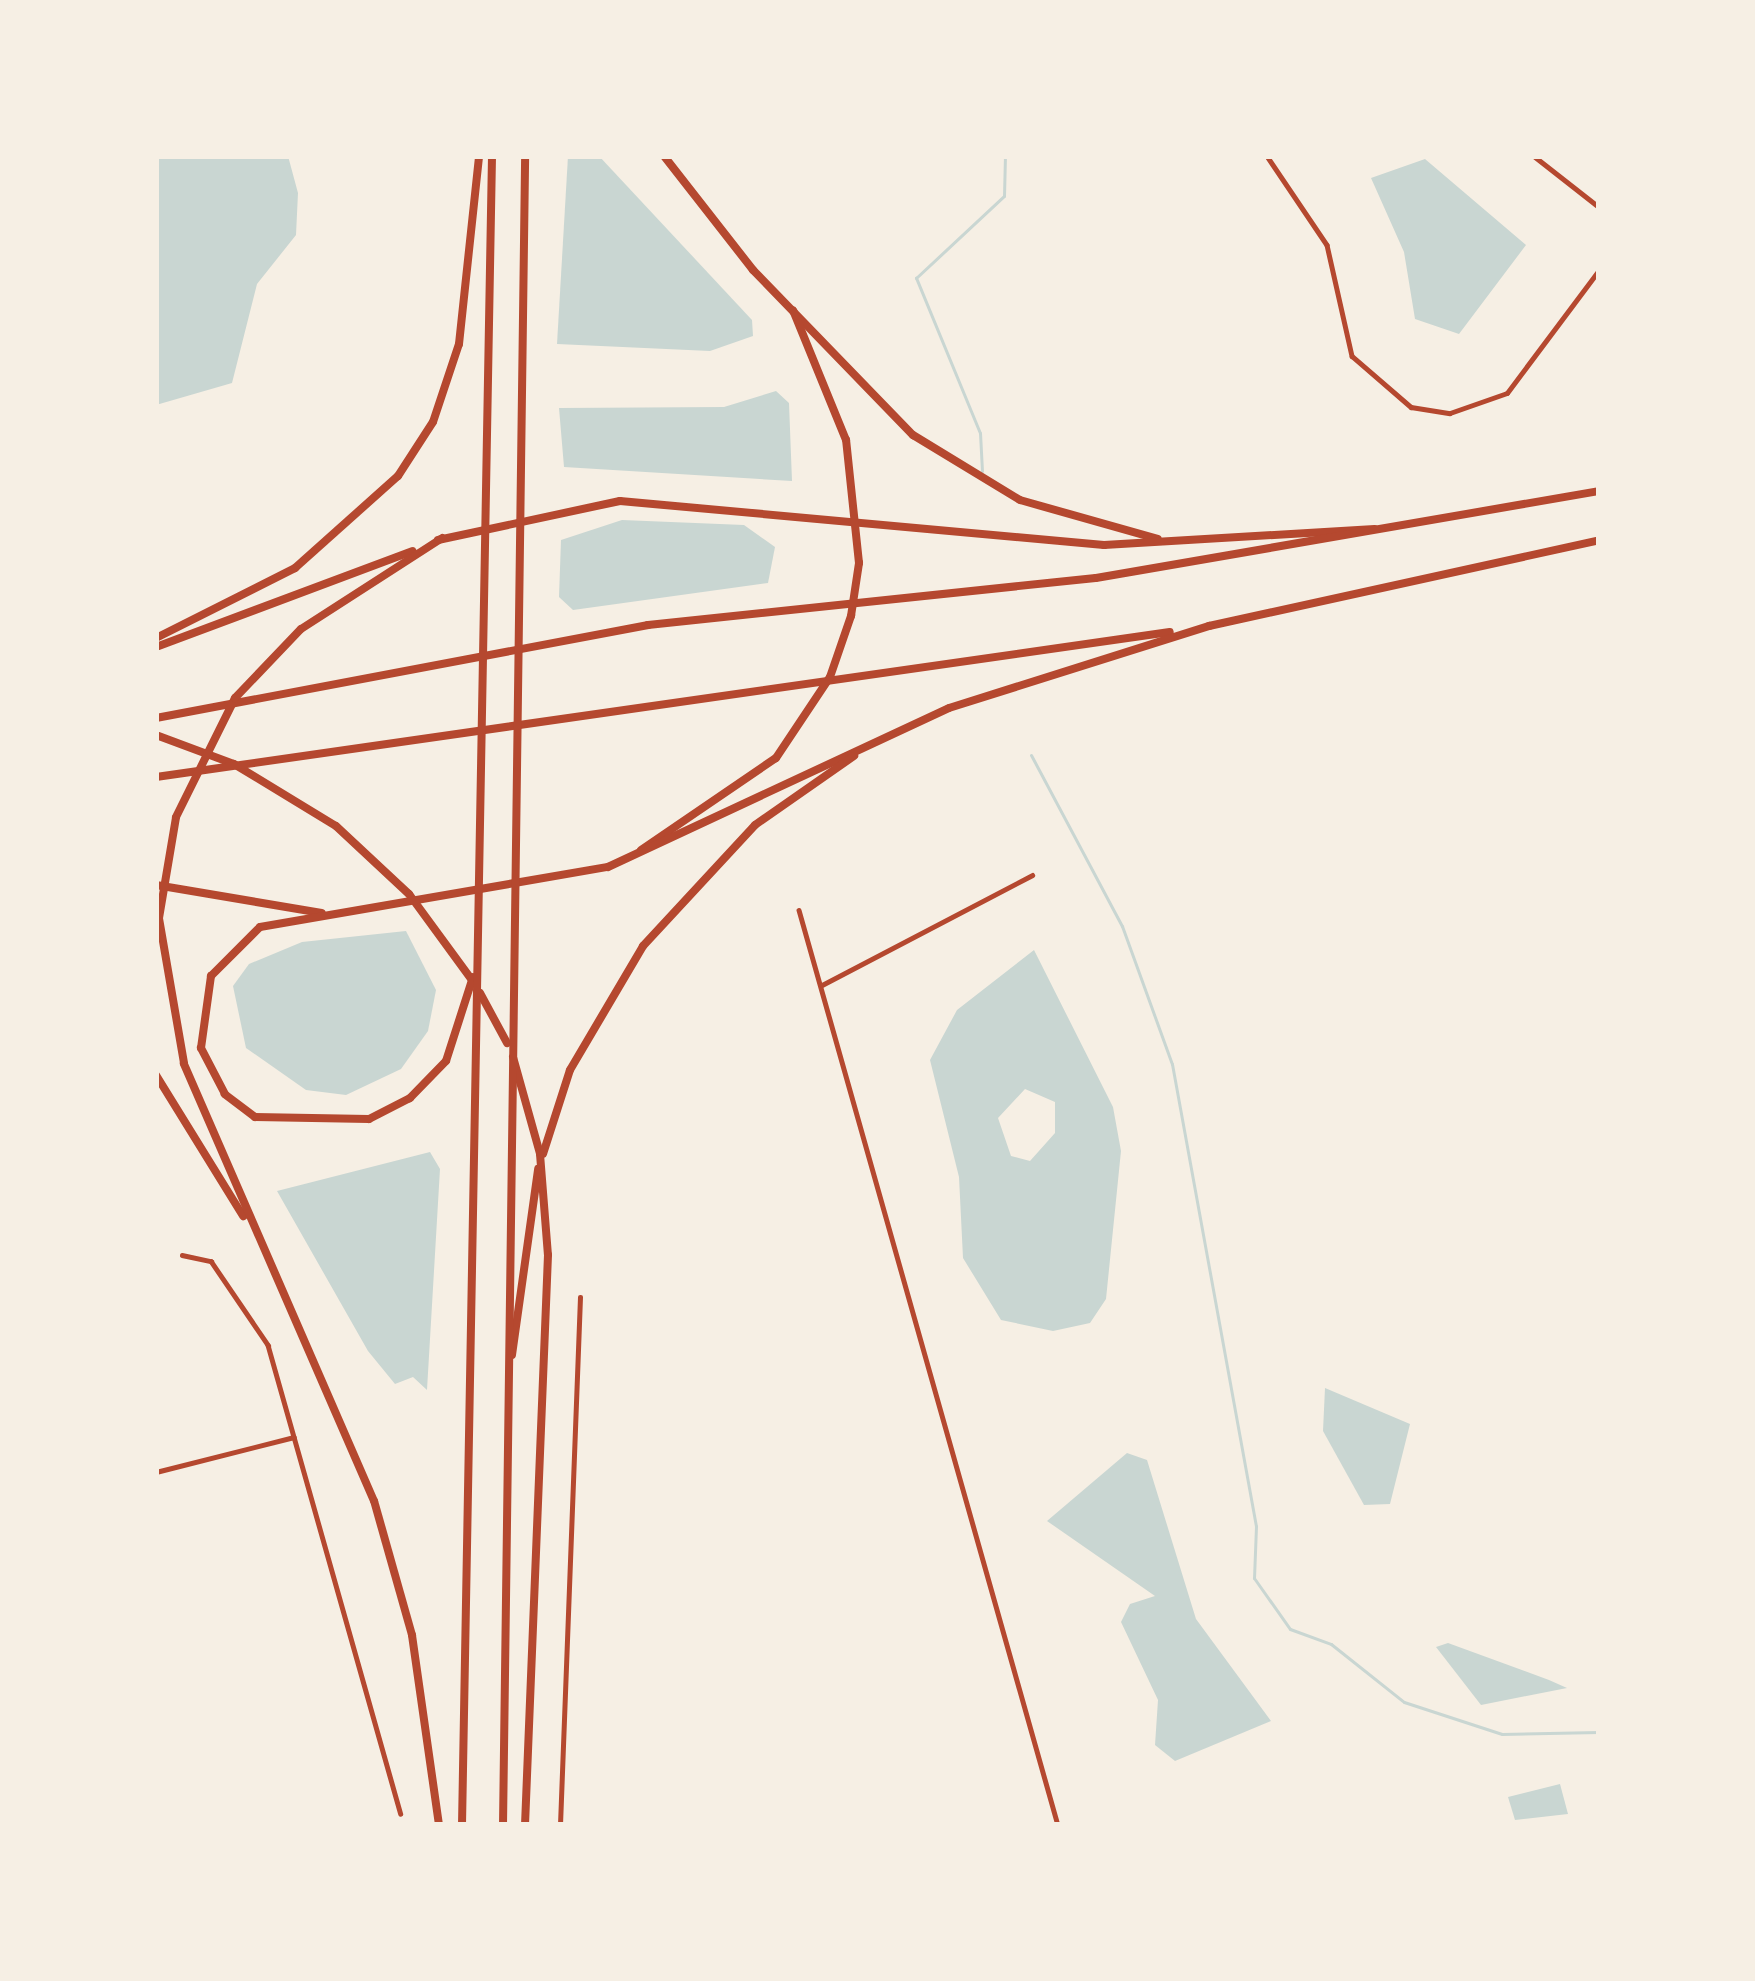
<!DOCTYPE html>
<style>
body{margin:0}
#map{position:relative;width:1755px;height:1981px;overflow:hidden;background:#f6efe4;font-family:"Exo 2",sans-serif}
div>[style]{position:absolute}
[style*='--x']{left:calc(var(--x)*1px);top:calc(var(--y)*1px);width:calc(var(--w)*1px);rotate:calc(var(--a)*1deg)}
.water>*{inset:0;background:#c9d6d2}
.stream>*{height:3px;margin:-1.5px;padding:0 1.5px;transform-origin:1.5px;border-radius:1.5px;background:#c9d6d2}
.minor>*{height:4.5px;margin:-2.25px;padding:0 2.25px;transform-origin:2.25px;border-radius:2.25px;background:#b5482f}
.motorway>*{height:8px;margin:-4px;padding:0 4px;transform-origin:4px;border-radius:4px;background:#b5482f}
span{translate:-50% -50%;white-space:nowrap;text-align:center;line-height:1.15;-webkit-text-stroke:9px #f6efe4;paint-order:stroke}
.frame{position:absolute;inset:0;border:159px solid #f6efe4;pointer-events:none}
</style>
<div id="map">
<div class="water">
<i style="clip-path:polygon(156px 156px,288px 156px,298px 193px,296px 235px,257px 284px,232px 383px,156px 405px)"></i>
<i style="clip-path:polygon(568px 156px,599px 156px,752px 320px,753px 336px,710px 351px,557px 344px)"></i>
<i style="clip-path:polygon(1425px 159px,1526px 245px,1459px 334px,1415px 319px,1404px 252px,1371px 178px)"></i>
<i style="clip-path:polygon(776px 391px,789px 403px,792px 481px,564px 467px,559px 408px,724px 407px)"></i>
<i style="clip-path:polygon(622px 520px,744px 525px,775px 547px,768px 583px,573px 610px,559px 597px,561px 540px)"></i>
<i style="clip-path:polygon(406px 931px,436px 990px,428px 1031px,401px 1069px,346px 1095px,306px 1090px,246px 1048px,233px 986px,249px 964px,302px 942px)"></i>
<i style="clip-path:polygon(evenodd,1034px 950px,1113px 1107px,1121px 1151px,1106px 1299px,1090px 1323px,1053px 1331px,1001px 1320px,963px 1258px,959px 1177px,930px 1060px,957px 1010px,1034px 950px,1025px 1089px,1055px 1102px,1055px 1133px,1030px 1161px,1011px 1156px,998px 1118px,1025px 1089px)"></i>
<i style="clip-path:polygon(430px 1152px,440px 1169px,427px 1390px,413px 1377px,395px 1384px,368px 1351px,277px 1191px)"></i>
<i style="clip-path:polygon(1325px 1388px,1410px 1424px,1390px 1504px,1364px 1505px,1323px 1431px)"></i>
<i style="clip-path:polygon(1127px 1453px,1147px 1460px,1196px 1619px,1271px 1721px,1175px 1761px,1155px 1745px,1158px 1700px,1121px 1622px,1130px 1604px,1155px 1596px,1047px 1521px)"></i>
<i style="clip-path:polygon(1448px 1643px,1549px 1680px,1567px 1688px,1481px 1705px,1436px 1647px)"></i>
<i style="clip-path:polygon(1560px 1784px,1568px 1814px,1515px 1820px,1508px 1797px)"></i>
</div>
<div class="stream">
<i style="--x:982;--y:471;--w:38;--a:-93"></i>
<i style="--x:980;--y:433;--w:168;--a:-112.4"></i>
<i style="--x:916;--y:278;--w:120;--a:-43"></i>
<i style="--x:1004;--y:196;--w:40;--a:-88.6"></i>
<i style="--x:1031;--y:755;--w:194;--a:62"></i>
<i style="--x:1122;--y:926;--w:147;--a:70.1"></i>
<i style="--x:1172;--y:1064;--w:470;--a:79.7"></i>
<i style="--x:1256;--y:1526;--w:52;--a:92.2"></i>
<i style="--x:1254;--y:1578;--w:62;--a:54.8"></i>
<i style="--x:1290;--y:1629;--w:44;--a:20.1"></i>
<i style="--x:1331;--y:1644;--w:93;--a:38.5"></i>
<i style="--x:1404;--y:1702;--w:103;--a:18.1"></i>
<i style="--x:1502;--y:1734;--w:97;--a:-1.2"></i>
</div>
<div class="minor">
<i style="--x:1267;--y:156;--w:107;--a:56"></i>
<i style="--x:1327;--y:245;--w:114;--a:77.3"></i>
<i style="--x:1352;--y:356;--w:78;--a:40.8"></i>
<i style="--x:1411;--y:407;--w:39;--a:9"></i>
<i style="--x:1450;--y:413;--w:60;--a:-19.3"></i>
<i style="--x:1507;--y:393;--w:154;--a:-53.2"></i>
<i style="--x:1534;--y:156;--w:83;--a:38.1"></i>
<i style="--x:799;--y:910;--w:951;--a:74.2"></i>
<i style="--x:822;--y:985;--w:237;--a:-27.6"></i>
<i style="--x:182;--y:1255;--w:30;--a:12"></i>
<i style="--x:211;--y:1261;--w:102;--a:55.8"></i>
<i style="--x:268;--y:1345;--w:487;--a:74.2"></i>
<i style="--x:156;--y:1472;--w:142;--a:-14.2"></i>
<i style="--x:560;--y:1825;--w:528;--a:-87.83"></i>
</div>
<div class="motorway">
<i style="--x:664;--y:156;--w:145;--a:52"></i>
<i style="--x:753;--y:270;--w:230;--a:45.9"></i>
<i style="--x:913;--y:435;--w:125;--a:31.3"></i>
<i style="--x:1020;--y:500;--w:143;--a:15.8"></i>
<i style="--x:438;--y:540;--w:186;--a:-12.1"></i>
<i style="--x:620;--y:501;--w:486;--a:5.2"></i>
<i style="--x:1104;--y:545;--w:271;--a:-3.4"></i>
<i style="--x:1209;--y:626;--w:399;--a:-12.4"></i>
<i style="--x:156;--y:638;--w:156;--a:-26.7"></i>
<i style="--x:295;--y:568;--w:138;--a:-41.8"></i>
<i style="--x:398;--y:476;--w:64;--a:-57.1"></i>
<i style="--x:433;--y:422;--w:82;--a:-71.6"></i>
<i style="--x:459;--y:344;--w:189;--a:-83.9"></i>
<i style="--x:156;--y:647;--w:274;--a:-20.5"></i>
<i style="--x:156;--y:718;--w:501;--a:-10.7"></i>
<i style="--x:648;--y:625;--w:450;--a:-6"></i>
<i style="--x:1096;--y:578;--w:510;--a:-9.81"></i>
<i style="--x:156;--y:735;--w:83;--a:20.4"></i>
<i style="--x:234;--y:764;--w:119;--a:31.3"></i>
<i style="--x:336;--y:826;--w:100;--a:43"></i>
<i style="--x:409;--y:894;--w:107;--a:53.8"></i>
<i style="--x:156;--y:777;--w:1024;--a:-8.14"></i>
<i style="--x:641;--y:850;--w:163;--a:-34.3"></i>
<i style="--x:776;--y:758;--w:97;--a:-56.3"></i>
<i style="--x:830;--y:677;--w:65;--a:-71"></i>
<i style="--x:851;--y:616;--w:54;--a:-81.4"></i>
<i style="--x:859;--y:563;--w:124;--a:-96"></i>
<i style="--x:846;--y:440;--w:140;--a:-112.2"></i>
<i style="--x:156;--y:885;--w:168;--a:9.6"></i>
<i style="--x:473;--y:977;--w:88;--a:107.8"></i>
<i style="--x:446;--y:1061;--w:52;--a:134.2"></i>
<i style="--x:410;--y:1098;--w:46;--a:152.9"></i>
<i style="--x:369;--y:1119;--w:114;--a:-179"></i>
<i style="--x:255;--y:1117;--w:38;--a:-143"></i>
<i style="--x:225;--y:1094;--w:52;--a:-117.6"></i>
<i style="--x:201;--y:1048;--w:73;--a:-82.1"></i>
<i style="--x:211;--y:976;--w:69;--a:-45"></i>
<i style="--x:260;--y:927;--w:353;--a:-9.8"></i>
<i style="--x:608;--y:867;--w:376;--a:-25"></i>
<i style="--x:949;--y:708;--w:273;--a:-17.5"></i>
<i style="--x:480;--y:993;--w:57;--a:61.6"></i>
<i style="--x:513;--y:1057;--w:101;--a:74.4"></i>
<i style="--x:540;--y:1154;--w:101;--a:85.5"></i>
<i style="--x:548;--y:1255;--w:570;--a:92.31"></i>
<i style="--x:156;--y:1075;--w:166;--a:58.3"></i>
<i style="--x:543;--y:1154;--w:88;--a:-72.2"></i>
<i style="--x:570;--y:1070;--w:144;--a:-59.5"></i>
<i style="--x:643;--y:946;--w:165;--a:-47.2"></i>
<i style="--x:755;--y:825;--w:121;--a:-34.9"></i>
<i style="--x:512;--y:1355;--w:188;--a:-82"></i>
<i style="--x:439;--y:1825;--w:192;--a:-98.1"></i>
<i style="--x:412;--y:1635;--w:139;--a:-105.8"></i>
<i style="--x:374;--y:1501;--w:477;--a:-113.5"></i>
<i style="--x:184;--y:1063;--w:147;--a:-99.8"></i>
<i style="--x:159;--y:918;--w:102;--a:-80.4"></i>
<i style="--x:176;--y:817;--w:133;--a:-63.6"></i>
<i style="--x:235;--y:698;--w:95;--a:-46.3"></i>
<i style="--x:301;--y:629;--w:168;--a:-32.8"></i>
<i style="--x:462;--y:1825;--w:1669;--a:-88.97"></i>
<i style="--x:503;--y:1825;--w:1669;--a:-89.24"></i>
</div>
<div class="frame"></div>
</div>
